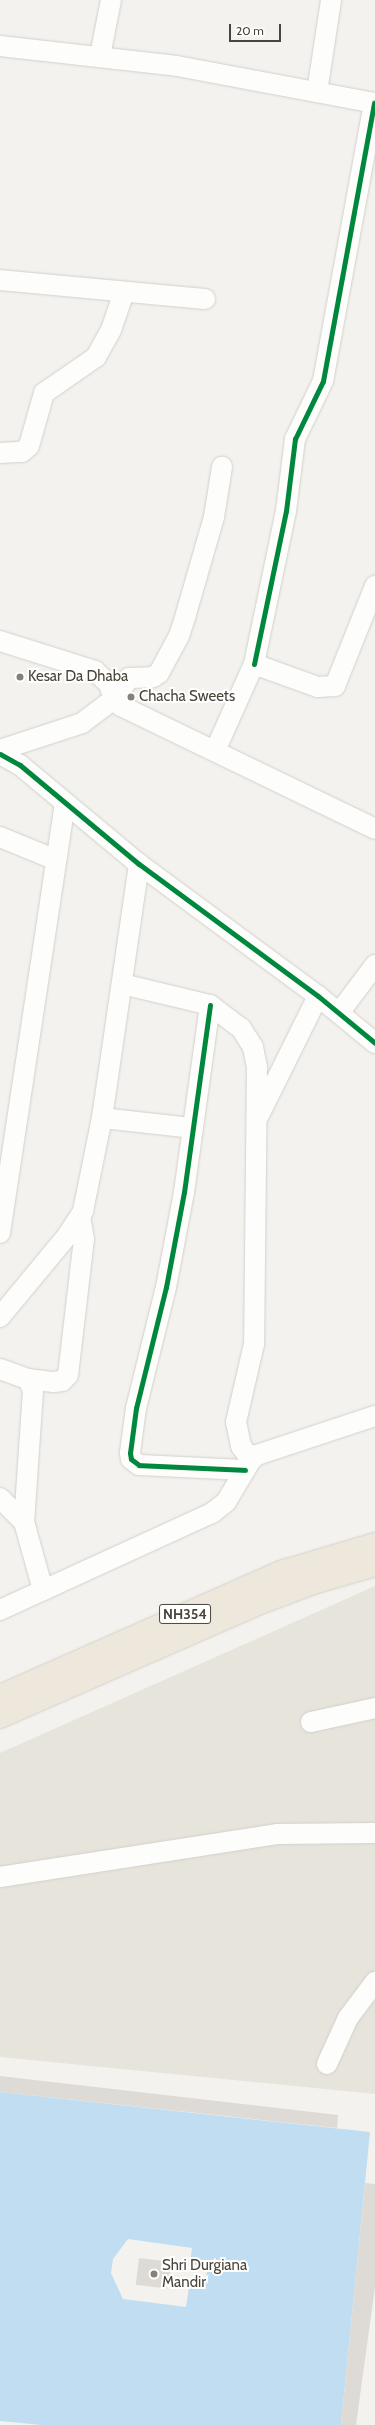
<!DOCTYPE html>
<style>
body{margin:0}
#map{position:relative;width:375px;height:2425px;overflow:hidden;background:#f4f2ee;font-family:Cabin,sans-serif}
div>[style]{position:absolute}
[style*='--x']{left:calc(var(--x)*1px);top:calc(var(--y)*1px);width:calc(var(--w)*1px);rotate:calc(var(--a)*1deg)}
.residential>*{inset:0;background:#e7e4dc}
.water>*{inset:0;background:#c0ddf1}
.building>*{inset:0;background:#dedbd6;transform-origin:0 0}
.roads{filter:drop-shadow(0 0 1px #d2d0cb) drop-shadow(0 0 1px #d2d0cb)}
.minor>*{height:20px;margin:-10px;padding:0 10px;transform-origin:10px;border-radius:10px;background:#fdfdfc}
.highway>*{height:22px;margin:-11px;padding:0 11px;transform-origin:11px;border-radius:11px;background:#ede8db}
.cycleway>*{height:5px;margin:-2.5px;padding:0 2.5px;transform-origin:2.5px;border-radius:2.5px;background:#00873e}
.dots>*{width:11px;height:11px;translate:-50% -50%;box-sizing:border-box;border:2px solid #fff;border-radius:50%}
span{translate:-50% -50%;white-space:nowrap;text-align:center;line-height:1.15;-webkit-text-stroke:4px #fff;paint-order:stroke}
.shield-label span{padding:1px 3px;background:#fff;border:1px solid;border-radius:3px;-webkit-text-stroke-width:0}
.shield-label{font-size:14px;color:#4b4439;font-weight:700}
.poi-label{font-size:15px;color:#4b4439}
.left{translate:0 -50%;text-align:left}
.scale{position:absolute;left:229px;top:24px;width:52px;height:18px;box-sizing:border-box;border:2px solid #4b4439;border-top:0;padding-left:5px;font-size:12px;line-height:14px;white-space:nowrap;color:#4b4439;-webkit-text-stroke:3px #fff;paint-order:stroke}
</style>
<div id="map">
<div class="residential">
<i style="clip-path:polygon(375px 1586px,375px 2094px,0 2057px,0 1753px)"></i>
</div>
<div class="water">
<i style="clip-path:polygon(evenodd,0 2092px,370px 2132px,341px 2425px,42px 2425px,0 2421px,0 2092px,128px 2239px,192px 2248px,190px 2264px,208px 2266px,204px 2289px,189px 2287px,186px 2307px,123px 2299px,111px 2273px,113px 2259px,128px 2239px)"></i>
</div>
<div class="building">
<i style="clip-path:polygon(0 2076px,338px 2115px,337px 2128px,0 2092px)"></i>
<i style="clip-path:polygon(365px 2183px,375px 2184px,375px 2287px,356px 2425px,341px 2425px)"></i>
<i style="left:139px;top:2258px;width:33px;height:27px;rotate:7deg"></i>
</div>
<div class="roads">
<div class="minor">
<i style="--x:0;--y:46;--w:178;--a:6.4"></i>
<i style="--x:177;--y:66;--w:201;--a:10.6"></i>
<i style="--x:100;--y:56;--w:57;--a:-78.9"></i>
<i style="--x:317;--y:92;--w:93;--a:-81.3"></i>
<i style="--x:0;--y:280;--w:206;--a:5.3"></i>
<i style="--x:0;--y:453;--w:22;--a:-3"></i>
<i style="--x:22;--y:452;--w:9;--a:-41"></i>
<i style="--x:29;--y:446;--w:55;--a:-74.2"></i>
<i style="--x:44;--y:393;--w:63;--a:-34.7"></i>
<i style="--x:96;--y:357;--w:31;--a:-61"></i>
<i style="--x:111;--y:330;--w:40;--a:-71.1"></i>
<i style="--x:0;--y:641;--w:100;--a:17.5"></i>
<i style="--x:95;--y:671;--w:19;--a:43"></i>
<i style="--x:109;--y:684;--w:16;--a:72"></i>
<i style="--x:114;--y:699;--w:10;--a:45"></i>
<i style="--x:121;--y:706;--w:282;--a:25.8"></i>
<i style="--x:254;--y:664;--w:156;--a:-78.2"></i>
<i style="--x:286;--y:511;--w:73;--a:-82.9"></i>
<i style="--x:295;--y:439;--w:64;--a:-64.2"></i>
<i style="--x:323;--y:381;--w:283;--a:-79.6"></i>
<i style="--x:0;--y:750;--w:86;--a:-18.2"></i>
<i style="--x:82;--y:723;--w:40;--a:-37"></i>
<i style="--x:114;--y:699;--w:26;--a:-54"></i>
<i style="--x:129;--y:678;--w:24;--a:-2"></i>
<i style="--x:153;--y:677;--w:7;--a:-34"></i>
<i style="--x:159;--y:673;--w:42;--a:-61.6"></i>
<i style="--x:179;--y:636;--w:23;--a:-72"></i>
<i style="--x:186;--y:614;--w:101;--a:-73.9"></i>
<i style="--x:214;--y:517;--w:51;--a:-80.9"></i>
<i style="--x:215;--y:751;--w:95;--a:-65.9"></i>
<i style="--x:254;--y:664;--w:68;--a:19.8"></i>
<i style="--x:318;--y:687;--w:17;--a:-3"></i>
<i style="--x:335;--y:686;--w:108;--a:-68.2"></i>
<i style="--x:0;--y:754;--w:23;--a:29"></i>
<i style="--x:20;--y:765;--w:155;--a:39.8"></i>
<i style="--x:139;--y:864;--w:222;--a:36.4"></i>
<i style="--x:318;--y:996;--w:74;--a:39.5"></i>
<i style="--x:0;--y:837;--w:58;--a:22.2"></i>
<i style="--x:122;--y:984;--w:90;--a:13.4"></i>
<i style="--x:210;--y:1005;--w:39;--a:37"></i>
<i style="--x:241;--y:1028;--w:22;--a:58"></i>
<i style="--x:253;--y:1047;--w:20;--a:79"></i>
<i style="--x:257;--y:1067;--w:277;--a:90.6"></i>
<i style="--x:254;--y:1344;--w:80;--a:103"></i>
<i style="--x:236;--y:1422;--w:25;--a:78"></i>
<i style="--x:241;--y:1446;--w:17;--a:54"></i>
<i style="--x:210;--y:1005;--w:189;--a:97.9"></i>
<i style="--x:184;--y:1192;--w:97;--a:100.7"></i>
<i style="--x:166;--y:1287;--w:125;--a:103.9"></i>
<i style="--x:136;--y:1408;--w:45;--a:97.6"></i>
<i style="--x:130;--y:1453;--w:6;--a:81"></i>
<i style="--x:131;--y:1459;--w:10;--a:37"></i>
<i style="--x:139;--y:1465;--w:106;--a:2.7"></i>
<i style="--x:339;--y:1013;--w:60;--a:-53.1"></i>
<i style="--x:259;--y:1115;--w:133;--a:-63.6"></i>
<i style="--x:102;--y:1118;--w:91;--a:6.3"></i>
<i style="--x:0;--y:1233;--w:433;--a:-81.4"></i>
<i style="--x:0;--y:1317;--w:105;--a:-50.4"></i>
<i style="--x:67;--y:1236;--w:30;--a:-57"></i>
<i style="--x:83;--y:1211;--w:95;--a:-78.5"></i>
<i style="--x:102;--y:1118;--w:257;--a:-81.7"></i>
<i style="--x:0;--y:1369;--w:30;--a:20"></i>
<i style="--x:28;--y:1379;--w:13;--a:67"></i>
<i style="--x:33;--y:1391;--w:131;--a:93.9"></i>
<i style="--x:28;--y:1379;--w:26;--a:7"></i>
<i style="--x:54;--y:1382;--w:8;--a:-7"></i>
<i style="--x:62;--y:1381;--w:8;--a:-45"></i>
<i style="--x:68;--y:1375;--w:137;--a:-83.3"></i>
<i style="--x:84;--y:1239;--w:22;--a:-100"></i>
<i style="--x:0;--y:1498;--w:34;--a:45"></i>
<i style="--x:24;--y:1522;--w:71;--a:74.4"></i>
<i style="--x:0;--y:1610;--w:233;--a:-24.6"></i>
<i style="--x:212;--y:1513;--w:18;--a:-38"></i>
<i style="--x:226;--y:1502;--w:49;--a:-59.2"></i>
<i style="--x:251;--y:1460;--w:8;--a:-40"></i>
<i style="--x:257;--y:1455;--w:124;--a:-18.3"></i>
<i style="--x:311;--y:1722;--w:66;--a:-12.3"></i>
<i style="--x:0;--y:1877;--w:280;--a:-8.8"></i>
<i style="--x:277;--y:1834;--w:98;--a:-0.6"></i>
<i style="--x:327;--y:2064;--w:51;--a:-65.5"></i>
<i style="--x:348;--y:2018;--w:45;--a:-53.1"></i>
</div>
<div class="highway">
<i style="--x:0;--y:1696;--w:310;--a:-23.8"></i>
<i style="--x:284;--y:1571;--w:95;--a:-16.5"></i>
<i style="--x:0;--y:1717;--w:284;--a:-23.7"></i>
<i style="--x:260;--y:1603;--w:57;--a:-20.7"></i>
<i style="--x:313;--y:1583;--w:65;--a:-16.2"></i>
</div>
</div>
<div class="cycleway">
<i style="--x:254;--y:664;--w:156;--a:-78.2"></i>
<i style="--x:286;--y:511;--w:73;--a:-82.9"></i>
<i style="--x:295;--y:439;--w:64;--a:-64.2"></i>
<i style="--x:323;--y:381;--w:283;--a:-79.6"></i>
<i style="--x:0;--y:754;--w:23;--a:29"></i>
<i style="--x:20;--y:765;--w:155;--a:39.8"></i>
<i style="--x:139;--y:864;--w:222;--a:36.4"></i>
<i style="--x:318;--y:996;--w:74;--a:39.5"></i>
<i style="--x:210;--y:1005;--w:189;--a:97.9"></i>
<i style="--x:184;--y:1192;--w:97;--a:100.7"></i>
<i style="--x:166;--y:1287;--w:125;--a:103.9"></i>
<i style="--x:136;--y:1408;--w:45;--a:97.6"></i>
<i style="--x:130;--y:1453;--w:6;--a:81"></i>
<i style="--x:131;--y:1459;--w:10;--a:37"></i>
<i style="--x:139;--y:1465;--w:106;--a:2.7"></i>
</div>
<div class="dots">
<i style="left:20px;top:677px;background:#868178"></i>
<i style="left:131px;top:697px;background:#868178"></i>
<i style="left:154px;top:2274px;background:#868178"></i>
</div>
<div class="shield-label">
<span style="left:185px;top:1614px">NH354</span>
</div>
<div class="poi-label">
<span class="left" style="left:28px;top:677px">Kesar Da Dhaba</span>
<span class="left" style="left:139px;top:697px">Chacha Sweets</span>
<span class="left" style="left:162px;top:2274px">Shri Durgiana<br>Mandir</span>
</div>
<div class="scale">20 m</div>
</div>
